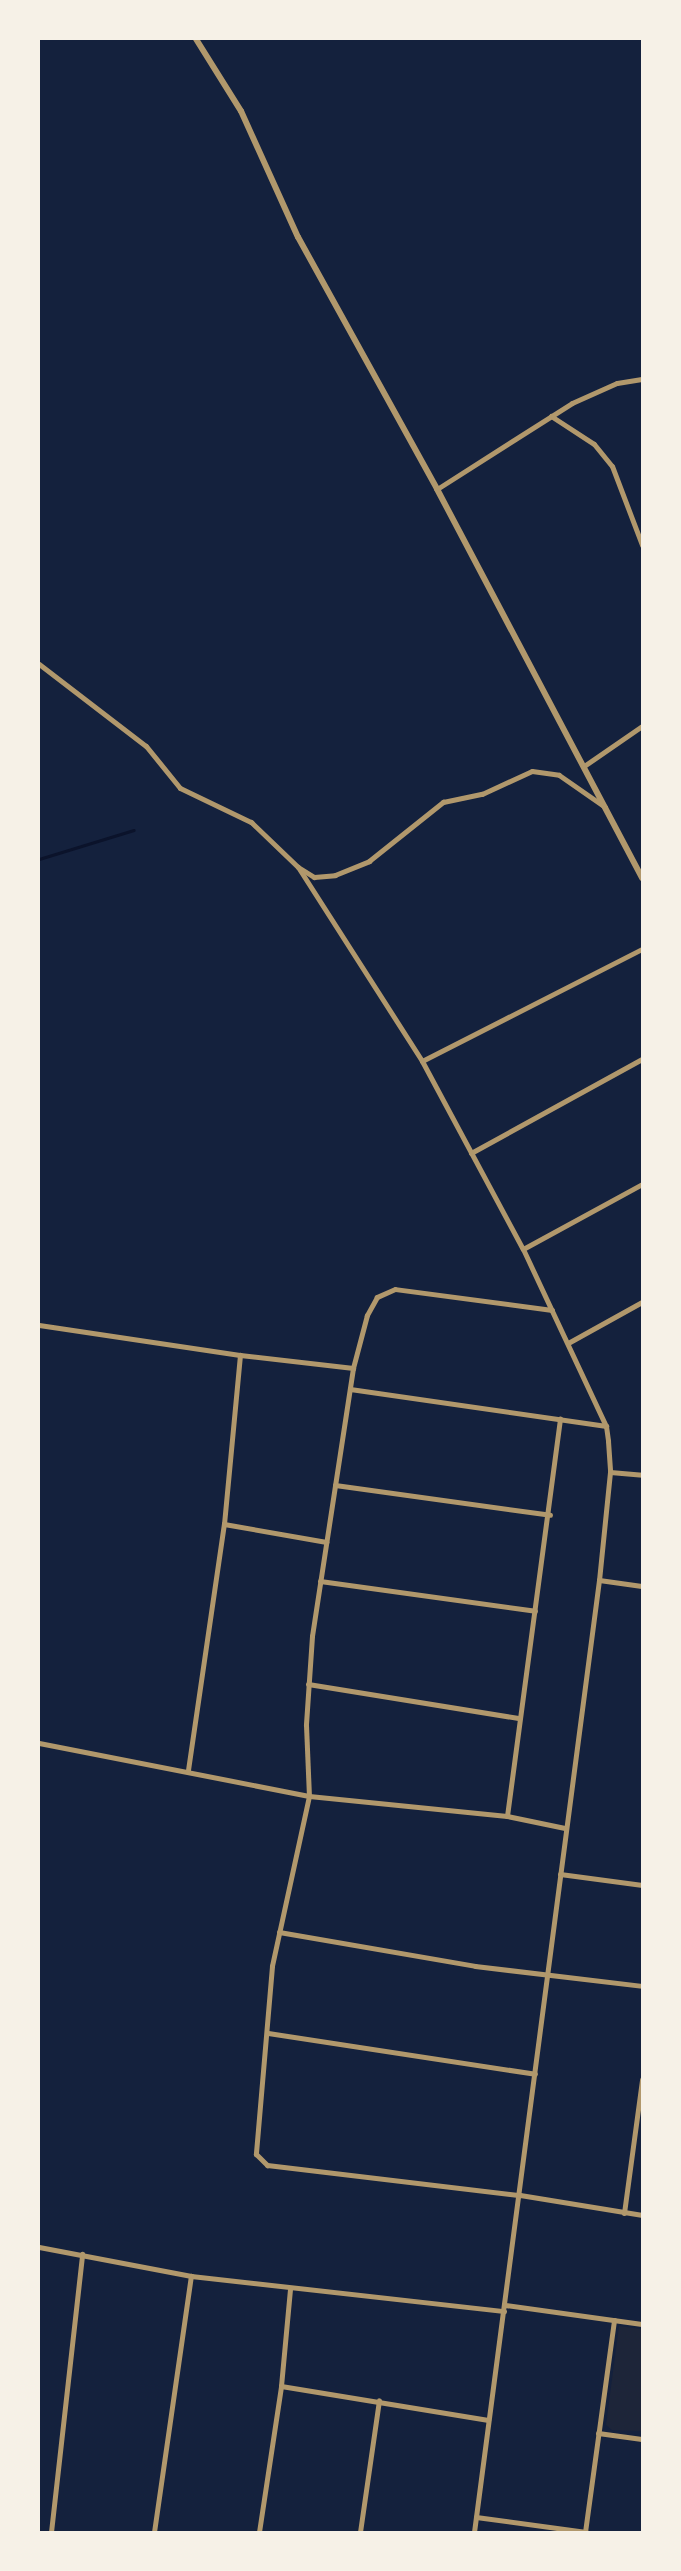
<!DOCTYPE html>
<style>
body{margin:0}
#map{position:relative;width:681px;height:2571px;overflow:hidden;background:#14213d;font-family:Commissioner,sans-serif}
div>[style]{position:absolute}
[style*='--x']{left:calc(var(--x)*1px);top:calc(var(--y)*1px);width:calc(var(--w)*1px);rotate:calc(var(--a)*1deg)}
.green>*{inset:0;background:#1d2539}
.stream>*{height:3px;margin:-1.5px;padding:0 1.5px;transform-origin:1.5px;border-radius:1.5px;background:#0b132b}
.minor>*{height:5px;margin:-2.5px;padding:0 2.5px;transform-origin:2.5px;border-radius:2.5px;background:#b1986c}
.tertiary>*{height:6px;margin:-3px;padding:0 3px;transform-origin:3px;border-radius:3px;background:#b1986c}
span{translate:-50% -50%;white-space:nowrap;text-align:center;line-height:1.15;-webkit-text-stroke:5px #f6f1e7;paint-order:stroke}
.frame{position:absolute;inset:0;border:40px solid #f6f1e7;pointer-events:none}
</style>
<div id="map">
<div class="green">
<i style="clip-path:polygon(619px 2326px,642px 2329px,642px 2431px,612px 2430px,606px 2425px)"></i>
</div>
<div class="stream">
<i style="--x:39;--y:859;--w:99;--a:-17"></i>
</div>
<div class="minor">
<i style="--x:551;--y:416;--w:51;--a:33.1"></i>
<i style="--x:594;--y:444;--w:28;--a:51"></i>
<i style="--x:612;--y:466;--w:85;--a:69.2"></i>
<i style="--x:437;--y:489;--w:160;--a:-32.5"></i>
<i style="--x:572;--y:403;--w:49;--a:-24"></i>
<i style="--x:617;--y:383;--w:25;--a:-9"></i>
<i style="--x:39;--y:664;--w:135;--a:37.5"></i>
<i style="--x:146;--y:746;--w:54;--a:51"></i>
<i style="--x:180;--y:788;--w:79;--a:25.6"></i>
<i style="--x:251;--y:822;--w:65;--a:43.8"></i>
<i style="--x:298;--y:867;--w:19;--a:32"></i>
<i style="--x:314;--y:877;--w:21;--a:-5"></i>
<i style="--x:335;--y:875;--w:37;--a:-22"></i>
<i style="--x:369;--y:861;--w:95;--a:-38.6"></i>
<i style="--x:443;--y:802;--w:40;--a:-12"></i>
<i style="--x:482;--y:794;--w:55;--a:-24.7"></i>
<i style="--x:532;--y:771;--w:27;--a:8"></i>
<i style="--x:559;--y:775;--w:56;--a:34.8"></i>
<i style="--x:584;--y:766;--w:70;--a:-34.6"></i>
<i style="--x:298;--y:867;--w:230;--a:57.4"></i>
<i style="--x:422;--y:1061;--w:213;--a:61.8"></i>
<i style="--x:523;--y:1249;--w:195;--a:64.9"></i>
<i style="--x:606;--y:1426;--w:15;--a:82"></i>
<i style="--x:608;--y:1441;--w:31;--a:86"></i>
<i style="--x:610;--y:1472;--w:109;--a:95.8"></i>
<i style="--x:599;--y:1580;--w:960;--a:97.48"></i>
<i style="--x:422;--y:1061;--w:247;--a:-27"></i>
<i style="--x:471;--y:1153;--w:195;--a:-28.8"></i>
<i style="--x:523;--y:1249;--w:136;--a:-28.6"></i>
<i style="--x:552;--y:1310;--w:158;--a:-172.4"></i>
<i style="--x:395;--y:1289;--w:20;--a:156"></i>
<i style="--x:377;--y:1297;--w:21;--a:119"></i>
<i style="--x:367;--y:1315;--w:55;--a:104.8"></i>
<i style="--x:353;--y:1368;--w:271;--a:98.7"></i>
<i style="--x:312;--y:1636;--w:89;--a:93.9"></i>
<i style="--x:306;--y:1725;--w:71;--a:87.6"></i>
<i style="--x:309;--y:1796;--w:174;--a:102.3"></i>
<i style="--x:272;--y:1966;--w:189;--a:94.9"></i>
<i style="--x:256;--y:2154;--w:16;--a:45"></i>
<i style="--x:267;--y:2165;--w:255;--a:6.8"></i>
<i style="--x:520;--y:2195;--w:124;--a:9.3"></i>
<i style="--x:39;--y:1325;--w:203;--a:8.5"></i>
<i style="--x:240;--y:1355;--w:114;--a:6.6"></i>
<i style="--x:568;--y:1343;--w:85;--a:-29"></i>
<i style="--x:350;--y:1389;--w:259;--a:8.2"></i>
<i style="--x:610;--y:1472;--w:32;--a:5"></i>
<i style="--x:335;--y:1485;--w:217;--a:7.9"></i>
<i style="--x:224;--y:1524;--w:104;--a:10"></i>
<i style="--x:599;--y:1580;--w:43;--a:7.9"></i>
<i style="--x:320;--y:1581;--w:217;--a:7.9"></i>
<i style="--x:308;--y:1684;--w:213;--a:9.2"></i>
<i style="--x:39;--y:1743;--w:275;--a:11.1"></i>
<i style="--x:309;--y:1796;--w:199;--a:5.8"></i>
<i style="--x:507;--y:1816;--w:59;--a:11.7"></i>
<i style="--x:188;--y:1770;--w:249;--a:-81.7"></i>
<i style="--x:224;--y:1524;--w:170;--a:-84.6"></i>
<i style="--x:507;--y:1816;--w:401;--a:-82.4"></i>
<i style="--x:560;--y:1874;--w:83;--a:7.6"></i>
<i style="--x:279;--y:1932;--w:199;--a:9.8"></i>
<i style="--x:475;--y:1966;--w:168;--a:6.8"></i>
<i style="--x:268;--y:2033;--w:270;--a:8.7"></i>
<i style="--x:624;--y:2213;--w:135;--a:-82.3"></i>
<i style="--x:39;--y:2247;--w:155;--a:10.8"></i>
<i style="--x:191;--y:2276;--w:315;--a:6.4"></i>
<i style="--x:505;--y:2305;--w:138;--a:7.9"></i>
<i style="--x:281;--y:2386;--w:210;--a:9.3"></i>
<i style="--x:598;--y:2433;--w:44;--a:7.8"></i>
<i style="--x:476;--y:2517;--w:111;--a:7.8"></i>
<i style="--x:51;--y:2532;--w:280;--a:-83.6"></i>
<i style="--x:154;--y:2532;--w:259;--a:-81.8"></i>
<i style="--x:259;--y:2532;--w:148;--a:-81.4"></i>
<i style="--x:281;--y:2386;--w:97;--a:-84.7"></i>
<i style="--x:360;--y:2532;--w:133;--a:-81.8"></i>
<i style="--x:585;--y:2532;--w:214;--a:-82.2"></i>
</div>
<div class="tertiary">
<i style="--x:196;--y:39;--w:85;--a:58"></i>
<i style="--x:241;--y:111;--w:138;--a:65.7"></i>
<i style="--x:298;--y:237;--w:288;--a:61.1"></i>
<i style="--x:437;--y:489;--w:440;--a:62.2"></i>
</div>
<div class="frame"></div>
</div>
